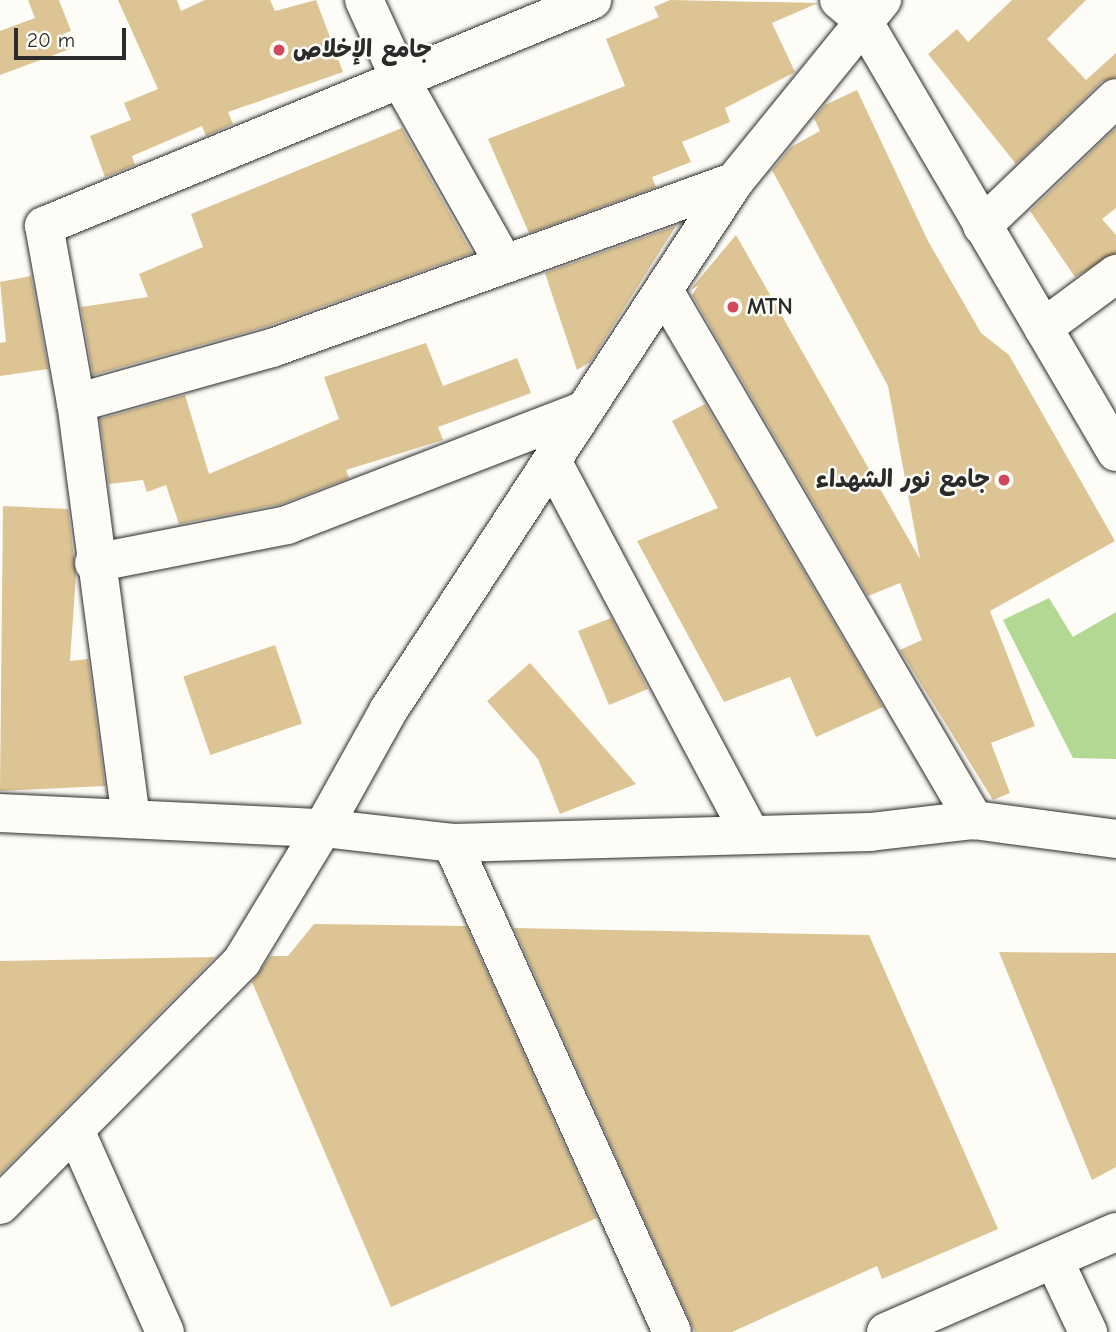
<!DOCTYPE html>
<meta charset="utf-8">
<style>
body{margin:0}
#map{position:relative;width:1116px;height:1332px;overflow:hidden;background:#fdfcf7;font-family:"Comic Neue","Playpen Sans Arabic",sans-serif}
div>[style]{position:absolute}
[style*='--x']{left:calc(var(--x)*1px);top:calc(var(--y)*1px);width:calc(var(--w)*1px);rotate:calc(var(--a)*1deg)}
.green>*{inset:0;background:#b2d894}
.building>*{inset:0;background:#ddc494;transform-origin:0 0}
.roads{filter:drop-shadow(0 0 2px #2b2b2b) drop-shadow(0 0 2px #2b2b2b)}
.street>*{height:38px;margin:-19px;padding:0 19px;transform-origin:19px;border-radius:19px;background:#fdfcf7}
.secondary>*{height:38px;margin:-19px;padding:0 19px;transform-origin:19px;border-radius:19px;background:#fdfcf7}
.dots>*{width:19px;height:19px;translate:-50% -50%;box-sizing:border-box;border:4px solid #fdfcf7;border-radius:50%}
span{translate:-50% -50%;white-space:nowrap;text-align:center;line-height:1.15;-webkit-text-stroke:5px #fdfcf7;paint-order:stroke}
.poi-label{font-size:24px;color:#2b2b2b;font-weight:700}
.left{translate:0 -50%;text-align:left}
.right{translate:-100% -50%;text-align:right}
.scale{position:absolute;left:14px;top:28px;width:112px;height:32px;box-sizing:border-box;border:4px solid #2b2b2b;border-top:0;padding-left:9px;font-size:21px;line-height:24px;white-space:nowrap;color:#2b2b2b;-webkit-text-stroke:5px #fdfcf7;paint-order:stroke}
</style>
<div id="map">
<div class="green">
<i style="clip-path:polygon(1049px 598px,1073px 637px,1116px 612px,1116px 759px,1073px 758px,1003px 620px)"></i>
</div>
<div class="building">
<i style="clip-path:polygon(28px 0,59px 0,71px 31px,63px 34px,70px 49px,0 75px,0 31px,35px 18px)"></i>
<i style="clip-path:polygon(118px 0,177px 0,181px 11px,205px 0,270px 0,275px 11px,316px 0,343px 72px,228px 112px,233px 124px,206px 136px,202px 126px,132px 156px,135px 165px,105px 177px,90px 136px,131px 120px,124px 103px,158px 89px)"></i>
<i style="clip-path:polygon(670px 0,818px 3px,772px 23px,795px 72px,725px 108px,730px 122px,682px 142px,691px 162px,652px 177px,656px 187px,529px 233px,488px 139px,625px 86px,606px 39px,659px 17px,654px 7px)"></i>
<i style="clip-path:polygon(1012px 0,1086px 0,1047px 39px,1086px 80px,1116px 53px,1116px 77px,1101px 82px,1016px 164px,928px 54px,957px 29px,968px 42px)"></i>
<i style="clip-path:polygon(857px 90px,928px 241px,981px 333px,1009px 355px,1115px 541px,990px 611px,1035px 726px,991px 743px,1010px 793px,993px 800px,900px 650px,922px 640px,900px 583px,868px 596px,692px 295px,698px 286px,690px 290px,736px 235px,920px 559px,888px 386px,772px 170px,791px 147px,820px 131px,814px 118px,825px 105px)"></i>
<i style="clip-path:polygon(402px 128px,472px 253px,265px 327px,93px 375px,81px 307px,148px 297px,139px 274px,203px 247px,191px 214px)"></i>
<i style="clip-path:polygon(1116px 128px,1116px 208px,1102px 219px,1116px 235px,1116px 253px,1075px 277px,1030px 211px)"></i>
<i style="clip-path:polygon(676px 226px,590px 362px,577px 370px,545px 273px)"></i>
<i style="clip-path:polygon(31px 276px,48px 369px,0 376px,0 343px,6px 342px,0 282px)"></i>
<i style="clip-path:polygon(426px 343px,443px 386px,517px 358px,531px 393px,438px 427px,443px 440px,346px 470px,349px 478px,281px 504px,179px 524px,166px 485px,147px 492px,143px 480px,109px 484px,100px 419px,185px 395px,209px 474px,339px 419px,324px 377px)"></i>
<i style="clip-path:polygon(705px 404px,883px 707px,816px 737px,790px 677px,724px 702px,637px 541px,718px 508px,672px 421px)"></i>
<i style="clip-path:polygon(3px 506px,68px 509px,76px 575px,70px 661px,88px 659px,105px 786px,0 791px)"></i>
<i style="clip-path:polygon(611px 618px,648px 689px,609px 705px,578px 631px)"></i>
<i style="left:275px;top:645px;width:83px;height:97px;rotate:71deg"></i>
<i style="clip-path:polygon(530px 663px,636px 784px,560px 814px,538px 759px,487px 701px)"></i>
<i style="clip-path:polygon(314px 924px,466px 926px,597px 1218px,391px 1307px,252px 982px,271px 956px,288px 956px)"></i>
<i style="clip-path:polygon(514px 928px,869px 935px,998px 1229px,882px 1279px,877px 1266px,732px 1332px,695px 1332px)"></i>
<i style="clip-path:polygon(999px 952px,1116px 953px,1116px 1167px,1092px 1180px)"></i>
<i style="clip-path:polygon(215px 957px,0 1174px,0 961px)"></i>
</div>
<div class="roads">
<div class="street">
<i style="--x:364;--y:0;--w:87;--a:65.5"></i>
<i style="--x:400;--y:79;--w:210;--a:60.6"></i>
<i style="--x:839;--y:0;--w:30;--a:40"></i>
<i style="--x:862;--y:19;--w:502;--a:59.6"></i>
<i style="--x:982;--y:226;--w:185;--a:-43.7"></i>
<i style="--x:666;--y:294;--w:610;--a:59.65"></i>
<i style="--x:1043;--y:328;--w:91;--a:-36.5"></i>
<i style="--x:76;--y:403;--w:204;--a:-15.7"></i>
<i style="--x:272;--y:348;--w:491;--a:-19.8"></i>
<i style="--x:552;--y:461;--w:419;--a:62"></i>
<i style="--x:94;--y:563;--w:197;--a:-11.1"></i>
<i style="--x:287;--y:525;--w:319;--a:-21.1"></i>
<i style="--x:131;--y:819;--w:420;--a:-97.5"></i>
<i style="--x:76;--y:403;--w:180;--a:-100.2"></i>
<i style="--x:44;--y:226;--w:593;--a:-22.41"></i>
<i style="--x:452;--y:843;--w:536;--a:65.78"></i>
<i style="--x:75;--y:1130;--w:221;--a:66"></i>
<i style="--x:0;--y:1205;--w:344;--a:-45.2"></i>
<i style="--x:242;--y:961;--w:156;--a:-58.7"></i>
<i style="--x:1054;--y:1260;--w:80;--a:64.7"></i>
<i style="--x:886;--y:1332;--w:251;--a:-23.5"></i>
</div>
<div class="secondary">
<i style="--x:0;--y:813;--w:323;--a:2.7"></i>
<i style="--x:323;--y:828;--w:130;--a:6.6"></i>
<i style="--x:452;--y:843;--w:418;--a:-1.5"></i>
<i style="--x:870;--y:832;--w:105;--a:-6.6"></i>
<i style="--x:974;--y:820;--w:143;--a:7.6"></i>
<i style="--x:323;--y:828;--w:134;--a:-60.9"></i>
<i style="--x:388;--y:711;--w:632;--a:-56.81"></i>
<i style="--x:734;--y:182;--w:235;--a:-50.9"></i>
</div>
</div>
<div class="dots">
<i style="left:279px;top:50px;background:#d1495b"></i>
<i style="left:733px;top:307px;background:#d1495b"></i>
<i style="left:1004px;top:480px;background:#d1495b"></i>
</div>
<div class="poi-label">
<span class="left" style="left:293px;top:50px">جامع الإخلاص</span>
<span class="left" style="left:747px;top:307px">MTN</span>
<span class="right" style="left:990px;top:480px">جامع نور الشهداء</span>
</div>
<div class="scale">20 m</div>
</div>
